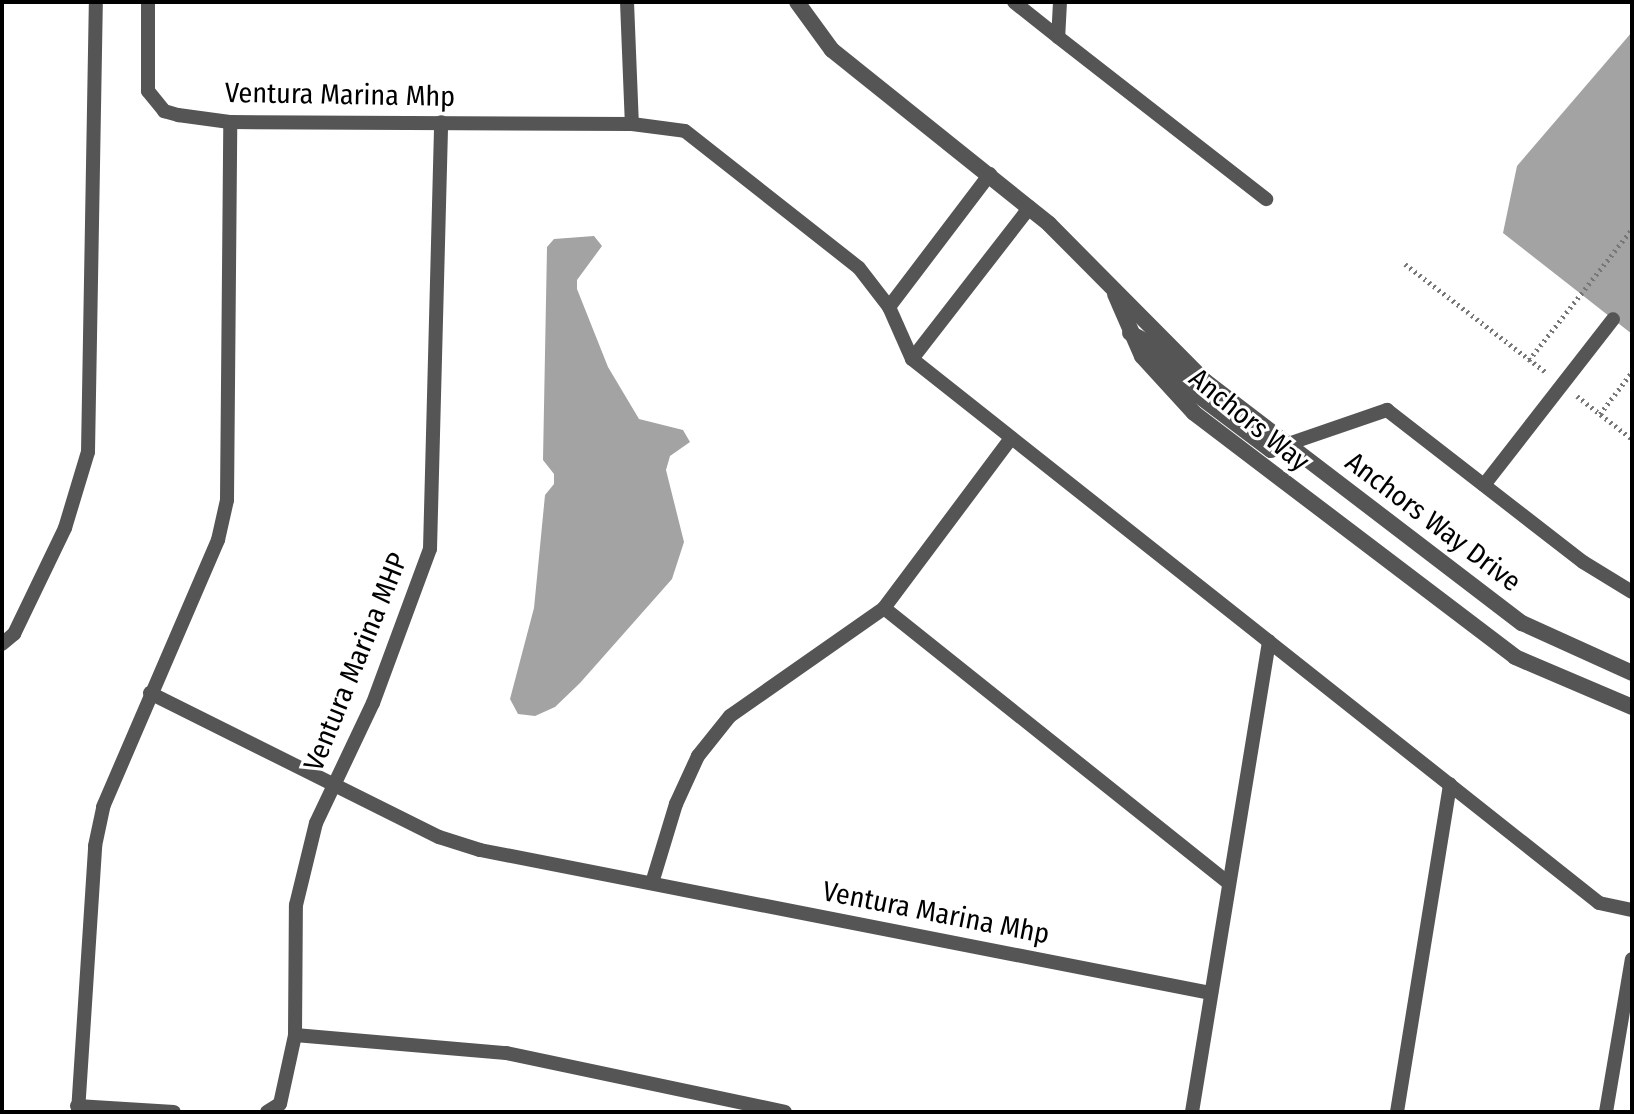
<!DOCTYPE html>
<style>
body{margin:0}
#map{position:relative;width:1634px;height:1114px;overflow:hidden;background:#fff;font-family:"Fira Sans Condensed",sans-serif}
div>[style]{position:absolute}
[style*='--x']{left:calc(var(--x)*1px);top:calc(var(--y)*1px);width:calc(var(--w)*1px);rotate:calc(var(--a)*1deg)}
.water>*{inset:0;background:#a3a3a3}
.path>*{height:5px;margin-top:-2.5px;transform-origin:0;background:repeating-linear-gradient(90deg,#777 0 2px,transparent 0 6px)}
.service>*{height:14px;margin:-7px;padding:0 7px;transform-origin:7px;border-radius:7px;background:#555}
.minor>*{height:16px;margin:-8px;padding:0 8px;transform-origin:8px;border-radius:8px;background:#555}
span{translate:-50% -50%;white-space:nowrap;text-align:center;line-height:1.15;-webkit-text-stroke:6px #fff;paint-order:stroke}
.street-label{font-size:28px;color:#000}
.frame{position:absolute;inset:0;border:4px solid #000;pointer-events:none}
</style>
<div id="map">
<div class="water">
<i style="clip-path:polygon(1632px 32px,1632px 334px,1503px 233px,1517px 166px)"></i>
<i style="clip-path:polygon(594px 236px,602px 246px,577px 280px,577px 289px,608px 367px,639px 419px,683px 430px,690px 442px,670px 456px,666px 470px,684px 542px,672px 579px,580px 683px,555px 707px,535px 716px,518px 714px,510px 699px,534px 608px,545px 495px,554px 484px,554px 474px,543px 460px,547px 247px,554px 239px)"></i>
</div>
<div class="path">
<i style="--x:1405;--y:264;--w:179;--a:37.5"></i>
<i style="--x:1529;--y:360;--w:167;--a:-51.8"></i>
<i style="--x:1577;--y:396;--w:70;--a:38"></i>
<i style="--x:1600;--y:414;--w:53;--a:-52.7"></i>
</div>
<div class="service">
<i style="--x:148;--y:2;--w:89;--a:90"></i>
<i style="--x:148;--y:91;--w:26;--a:51"></i>
<i style="--x:164;--y:111;--w:15;--a:16"></i>
<i style="--x:178;--y:115;--w:52;--a:7.7"></i>
<i style="--x:230;--y:122;--w:402;--a:0.3"></i>
<i style="--x:632;--y:124;--w:53;--a:7.5"></i>
<i style="--x:685;--y:131;--w:221;--a:38.2"></i>
<i style="--x:859;--y:268;--w:49;--a:52.4"></i>
<i style="--x:889;--y:307;--w:57;--a:66.1"></i>
<i style="--x:912;--y:359;--w:876;--a:38.37"></i>
<i style="--x:1599;--y:903;--w:34;--a:12"></i>
<i style="--x:627;--y:2;--w:122;--a:87.7"></i>
<i style="--x:1014;--y:2;--w:56;--a:38.5"></i>
<i style="--x:1060;--y:2;--w:35;--a:93"></i>
<i style="--x:1058;--y:37;--w:264;--a:37.9"></i>
<i style="--x:889;--y:307;--w:167;--a:-52.8"></i>
<i style="--x:912;--y:359;--w:192;--a:-52.2"></i>
<i style="--x:1288;--y:444;--w:105;--a:-19"></i>
<i style="--x:1387;--y:410;--w:248;--a:37.8"></i>
<i style="--x:1583;--y:562;--w:57;--a:31.5"></i>
<i style="--x:1484;--y:485;--w:210;--a:-52.1"></i>
<i style="--x:884;--y:608;--w:441;--a:38.6"></i>
<i style="--x:2;--y:644;--w:16;--a:-40"></i>
<i style="--x:14;--y:634;--w:118;--a:-64.3"></i>
<i style="--x:65;--y:528;--w:79;--a:-73.2"></i>
<i style="--x:88;--y:452;--w:450;--a:-89"></i>
<i style="--x:150;--y:693;--w:323;--a:26.5"></i>
<i style="--x:439;--y:837;--w:43;--a:17.6"></i>
<i style="--x:480;--y:850;--w:745;--a:11.07"></i>
<i style="--x:652;--y:883;--w:83;--a:-73.1"></i>
<i style="--x:676;--y:804;--w:53;--a:-65.4"></i>
<i style="--x:698;--y:756;--w:51;--a:-51.3"></i>
<i style="--x:730;--y:716;--w:188;--a:-35"></i>
<i style="--x:884;--y:608;--w:212;--a:-53.2"></i>
<i style="--x:295;--y:1035;--w:212;--a:4.9"></i>
<i style="--x:506;--y:1053;--w:285;--a:11.9"></i>
<i style="--x:77;--y:1106;--w:97;--a:3.5"></i>
<i style="--x:78;--y:1112;--w:267;--a:-86.3"></i>
<i style="--x:95;--y:846;--w:40;--a:-78"></i>
<i style="--x:103;--y:807;--w:291;--a:-66.7"></i>
<i style="--x:218;--y:540;--w:41;--a:-77.3"></i>
<i style="--x:227;--y:500;--w:378;--a:-89.5"></i>
<i style="--x:267;--y:1112;--w:15;--a:-32"></i>
<i style="--x:280;--y:1104;--w:71;--a:-77.7"></i>
<i style="--x:295;--y:1035;--w:130;--a:-89.6"></i>
<i style="--x:296;--y:905;--w:84;--a:-76.3"></i>
<i style="--x:316;--y:823;--w:133;--a:-64.6"></i>
<i style="--x:373;--y:703;--w:164;--a:-69.7"></i>
<i style="--x:430;--y:549;--w:427;--a:-88.5"></i>
<i style="--x:1192;--y:1112;--w:477;--a:-80.7"></i>
<i style="--x:1397;--y:1112;--w:332;--a:-80.8"></i>
<i style="--x:1606;--y:1112;--w:155;--a:-80.4"></i>
</div>
<div class="minor">
<i style="--x:797;--y:2;--w:59;--a:53.9"></i>
<i style="--x:832;--y:50;--w:278;--a:38.7"></i>
<i style="--x:1049;--y:224;--w:221;--a:45.2"></i>
<i style="--x:1205;--y:381;--w:399;--a:37.4"></i>
<i style="--x:1522;--y:623;--w:121;--a:24.4"></i>
<i style="--x:1115;--y:294;--w:68;--a:66.5"></i>
<i style="--x:1142;--y:356;--w:77;--a:47.6"></i>
<i style="--x:1194;--y:413;--w:403;--a:37.2"></i>
<i style="--x:1515;--y:657;--w:127;--a:23.1"></i>
<i style="--x:1130;--y:333;--w:24;--a:28"></i>
<i style="--x:1151;--y:344;--w:60;--a:49.1"></i>
<i style="--x:1190;--y:389;--w:101;--a:37"></i>
<i style="--x:1271;--y:450;--w:18;--a:-19"></i>
</div>
<div class="street-label">
<span style="left:340px;top:95px;rotate:1deg">Ventura Marina Mhp</span>
<span style="left:1249px;top:420px;rotate:39deg">Anchors Way</span>
<span style="left:1433px;top:522px;rotate:37deg">Anchors Way Drive</span>
<span style="left:356px;top:662px;rotate:-68deg">Ventura Marina MHP</span>
<span style="left:936px;top:913px;rotate:11deg">Ventura Marina Mhp</span>
</div>
<div class="frame"></div>
</div>
